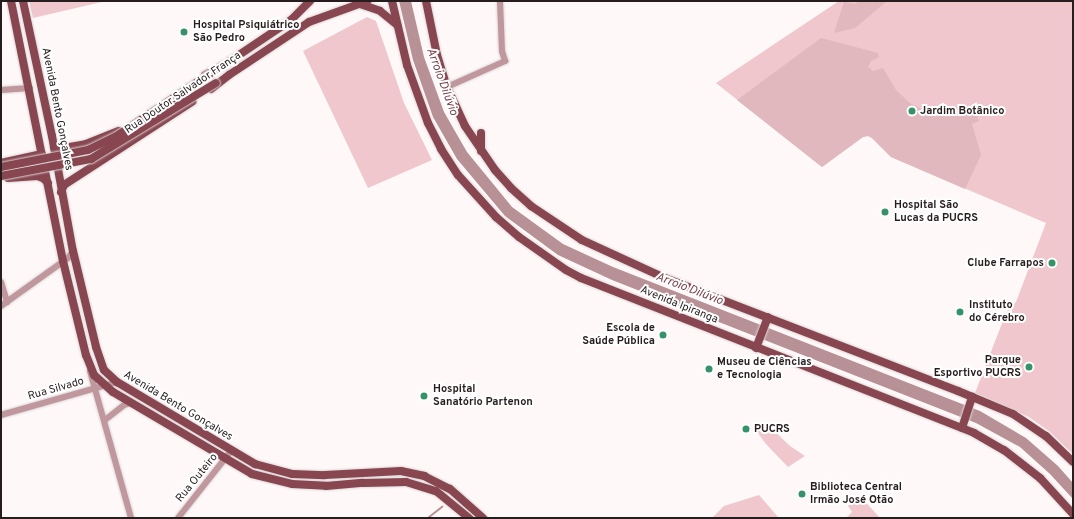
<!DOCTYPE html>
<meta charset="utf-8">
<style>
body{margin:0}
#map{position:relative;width:1074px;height:519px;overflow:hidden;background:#fef8f9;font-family:Overpass,sans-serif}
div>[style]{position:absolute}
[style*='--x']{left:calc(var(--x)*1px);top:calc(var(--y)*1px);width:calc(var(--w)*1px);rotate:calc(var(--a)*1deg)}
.green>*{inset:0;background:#efc7cc}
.forest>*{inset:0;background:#e1b8bd}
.water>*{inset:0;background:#b89196}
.stream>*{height:1.5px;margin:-0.75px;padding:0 0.75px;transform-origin:0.75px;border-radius:0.75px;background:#b89196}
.roads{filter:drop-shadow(0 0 1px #dcd5d6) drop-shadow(0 0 1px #dcd5d6)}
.minor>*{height:6px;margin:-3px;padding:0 3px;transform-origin:3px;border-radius:3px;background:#bf979c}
.major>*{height:8px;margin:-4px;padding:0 4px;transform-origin:4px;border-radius:4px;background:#884650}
.bridges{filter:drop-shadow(0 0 1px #dcd5d6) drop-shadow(0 0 1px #dcd5d6)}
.major-bridge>*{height:8px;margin:-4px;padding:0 4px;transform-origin:4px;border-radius:4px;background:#884650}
.dots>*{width:11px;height:11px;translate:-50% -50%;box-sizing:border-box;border:2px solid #fff;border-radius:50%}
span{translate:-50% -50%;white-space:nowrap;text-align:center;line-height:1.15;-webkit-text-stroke:4px #fff;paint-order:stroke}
.poi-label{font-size:11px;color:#271d1e;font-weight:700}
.left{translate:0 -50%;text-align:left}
.right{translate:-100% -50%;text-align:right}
.street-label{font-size:11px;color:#271d1e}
.water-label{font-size:12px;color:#79424b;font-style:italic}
.frame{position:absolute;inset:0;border:2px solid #271d1e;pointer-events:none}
</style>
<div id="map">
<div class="green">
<i style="clip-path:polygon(29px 1px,106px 1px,33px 18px)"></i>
<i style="clip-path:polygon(839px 1px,1073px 1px,1073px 454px,1049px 431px,1029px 417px,975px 393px,1006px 313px,1016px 302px,1046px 223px,891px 157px,872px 138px,868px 136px,863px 137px,822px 167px,716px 83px)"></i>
<i style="clip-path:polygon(367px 17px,376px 21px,404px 103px,432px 160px,368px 188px,303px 51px)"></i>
<i style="clip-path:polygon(766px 423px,790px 446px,805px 456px,788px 467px,766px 444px,757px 432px)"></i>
<i style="clip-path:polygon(759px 495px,779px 518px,712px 518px,724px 506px)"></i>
<i style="clip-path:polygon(861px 497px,880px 518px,846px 518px,852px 512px,848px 506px)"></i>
</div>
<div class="forest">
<i style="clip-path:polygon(858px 1px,887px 1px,855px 28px,834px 33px,844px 2px,856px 4px)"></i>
<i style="clip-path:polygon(821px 38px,878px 53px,879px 57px,871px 61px,868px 67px,873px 71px,883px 68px,896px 90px,910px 103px,923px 110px,974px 106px,979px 121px,972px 124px,981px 155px,965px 189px,891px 157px,872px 138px,868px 136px,863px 137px,822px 167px,737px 100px)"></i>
</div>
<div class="water">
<i style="clip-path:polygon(399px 1px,411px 1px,424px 57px,444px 112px,467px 152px,512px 207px,563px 244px,613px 267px,980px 411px,1026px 438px,1058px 466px,1073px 483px,1073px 499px,1050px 474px,1020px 447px,976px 423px,612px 280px,558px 255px,505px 216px,457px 159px,433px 117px,413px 60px)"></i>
</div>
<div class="stream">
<i style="--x:428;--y:518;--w:18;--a:-38"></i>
</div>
<div class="roads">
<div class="minor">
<i style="--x:447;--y:87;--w:64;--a:-24.1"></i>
<i style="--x:505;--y:61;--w:10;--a:-107"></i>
<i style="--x:502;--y:51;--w:50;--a:-92.3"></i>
<i style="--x:1;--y:90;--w:29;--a:-4"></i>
<i style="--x:1;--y:282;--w:21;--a:73"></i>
<i style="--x:1;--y:306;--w:82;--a:-35.6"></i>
<i style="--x:68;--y:258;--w:9;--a:-54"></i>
<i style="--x:90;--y:371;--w:153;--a:74.4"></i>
<i style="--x:1;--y:415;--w:121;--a:-15.9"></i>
<i style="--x:105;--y:420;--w:24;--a:-38"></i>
<i style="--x:124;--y:405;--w:6;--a:-18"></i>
<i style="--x:178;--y:518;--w:85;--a:-51.7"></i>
</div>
<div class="major">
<i style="--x:11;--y:1;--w:265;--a:78.7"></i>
<i style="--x:63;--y:261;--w:97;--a:76.3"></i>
<i style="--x:86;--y:355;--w:22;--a:68"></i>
<i style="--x:94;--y:375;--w:25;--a:42"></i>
<i style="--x:113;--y:392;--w:161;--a:30.5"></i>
<i style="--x:252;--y:474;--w:41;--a:14"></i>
<i style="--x:292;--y:484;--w:34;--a:3"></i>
<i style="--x:326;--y:486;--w:37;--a:-5"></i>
<i style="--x:363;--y:483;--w:43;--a:-1.3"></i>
<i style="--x:406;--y:482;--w:31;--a:17"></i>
<i style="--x:436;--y:491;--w:43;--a:39.3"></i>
<i style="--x:23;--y:1;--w:138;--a:77.9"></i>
<i style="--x:52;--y:136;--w:117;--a:79.7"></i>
<i style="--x:73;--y:251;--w:99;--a:76.5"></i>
<i style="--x:96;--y:347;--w:24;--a:71"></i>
<i style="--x:104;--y:370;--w:18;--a:43"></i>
<i style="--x:117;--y:382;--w:161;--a:30.7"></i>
<i style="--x:255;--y:464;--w:38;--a:15"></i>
<i style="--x:292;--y:474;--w:33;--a:2"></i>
<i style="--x:325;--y:475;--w:76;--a:-3"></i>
<i style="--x:401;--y:471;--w:24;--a:12"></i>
<i style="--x:424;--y:476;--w:29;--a:27"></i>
<i style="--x:450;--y:489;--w:44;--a:41.3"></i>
<i style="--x:392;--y:1;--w:66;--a:76.8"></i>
<i style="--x:407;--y:65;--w:62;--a:70.1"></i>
<i style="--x:428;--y:123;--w:29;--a:63"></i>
<i style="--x:441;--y:149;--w:31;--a:57"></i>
<i style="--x:458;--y:175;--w:57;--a:47.9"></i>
<i style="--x:496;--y:217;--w:30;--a:41"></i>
<i style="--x:519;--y:237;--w:57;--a:35.1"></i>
<i style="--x:566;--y:270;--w:17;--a:28"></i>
<i style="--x:581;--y:278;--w:422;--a:21.5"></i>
<i style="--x:974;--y:433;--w:34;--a:30"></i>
<i style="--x:1004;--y:450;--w:46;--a:37.9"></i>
<i style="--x:1040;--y:478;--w:49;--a:47.5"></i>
<i style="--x:426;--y:1;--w:55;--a:78.5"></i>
<i style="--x:437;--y:55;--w:34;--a:73"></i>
<i style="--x:447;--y:87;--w:43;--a:65.2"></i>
<i style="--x:465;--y:126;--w:53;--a:55.7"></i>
<i style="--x:495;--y:170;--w:24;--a:48"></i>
<i style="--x:511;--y:188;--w:27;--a:42"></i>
<i style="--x:531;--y:206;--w:61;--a:33.7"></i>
<i style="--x:582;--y:240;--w:91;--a:24.6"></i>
<i style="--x:665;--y:278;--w:314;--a:21.1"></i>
<i style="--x:958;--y:391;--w:60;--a:22.7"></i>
<i style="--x:1013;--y:414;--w:40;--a:34"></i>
<i style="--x:1046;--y:436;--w:37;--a:44"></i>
<i style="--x:360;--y:4;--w:21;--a:19"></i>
<i style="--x:380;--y:11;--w:22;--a:39"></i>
<i style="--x:205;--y:75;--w:21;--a:-28"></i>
<i style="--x:224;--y:65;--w:81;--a:-33.9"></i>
<i style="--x:291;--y:20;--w:27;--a:-45"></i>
<i style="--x:211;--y:89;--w:23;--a:-38"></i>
<i style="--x:229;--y:75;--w:96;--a:-33.5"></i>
<i style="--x:309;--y:22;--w:62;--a:-19.9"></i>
<i style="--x:481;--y:133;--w:18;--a:90"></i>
<i style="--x:54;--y:147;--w:4;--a:27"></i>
<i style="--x:58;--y:149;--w:28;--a:-10"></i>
<i style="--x:86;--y:144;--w:35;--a:-22"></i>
<i style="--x:1;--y:163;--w:42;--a:-12.4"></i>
<i style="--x:8;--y:178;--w:29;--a:-4"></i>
<i style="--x:37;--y:176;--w:6;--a:18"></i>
<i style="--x:43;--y:178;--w:7;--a:45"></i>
<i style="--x:61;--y:192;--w:8;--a:-67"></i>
<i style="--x:64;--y:185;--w:153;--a:-33"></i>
<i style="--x:756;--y:348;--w:33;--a:-69"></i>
<i style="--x:962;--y:428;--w:33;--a:-72"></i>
</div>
</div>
<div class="bridges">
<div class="major-bridge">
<i style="--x:1;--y:167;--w:89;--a:-11.1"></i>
<i style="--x:88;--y:150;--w:30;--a:-26"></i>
<i style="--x:115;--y:137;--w:115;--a:-33.7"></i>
<i style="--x:1;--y:176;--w:92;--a:-10.7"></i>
<i style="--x:91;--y:159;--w:146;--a:-31.3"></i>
</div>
</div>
<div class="dots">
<i style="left:184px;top:32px;background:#369268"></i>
<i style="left:912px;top:111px;background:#369268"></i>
<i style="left:885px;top:212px;background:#369268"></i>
<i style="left:1052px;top:263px;background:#369268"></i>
<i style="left:960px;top:312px;background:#369268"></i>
<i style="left:663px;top:335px;background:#369268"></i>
<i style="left:1029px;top:367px;background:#369268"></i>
<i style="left:709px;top:369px;background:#369268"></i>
<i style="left:424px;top:396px;background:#369268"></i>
<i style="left:746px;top:429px;background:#369268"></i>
<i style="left:802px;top:494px;background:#369268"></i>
</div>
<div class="poi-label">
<span class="left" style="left:193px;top:32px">Hospital Psiquiátrico<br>São Pedro</span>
<span class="left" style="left:920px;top:111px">Jardim Botânico</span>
<span class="left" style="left:894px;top:212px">Hospital São<br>Lucas da PUCRS</span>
<span class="right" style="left:1044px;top:263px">Clube Farrapos</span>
<span class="left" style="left:969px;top:312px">Instituto<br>do Cérebro</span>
<span class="right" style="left:655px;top:335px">Escola de<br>Saúde Pública</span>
<span class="right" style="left:1021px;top:367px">Parque<br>Esportivo PUCRS</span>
<span class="left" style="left:717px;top:369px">Museu de Ciências<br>e Tecnologia</span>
<span class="left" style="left:433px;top:396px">Hospital<br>Sanatório Partenon</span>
<span class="left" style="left:754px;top:429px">PUCRS</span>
<span class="left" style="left:810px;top:494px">Biblioteca Central<br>Irmão José Otão</span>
</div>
<div class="street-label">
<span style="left:183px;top:93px;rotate:-34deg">Rua Doutor Salvador França</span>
<span style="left:57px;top:109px;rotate:79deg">Avenida Bento Gonçalves</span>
<span style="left:679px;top:305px;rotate:22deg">Avenida Ipiranga</span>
<span style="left:56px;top:389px;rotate:-16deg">Rua Silvado</span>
<span style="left:178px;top:406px;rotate:31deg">Avenida Bento Gonçalves</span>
<span style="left:197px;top:478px;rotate:-51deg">Rua Outeiro</span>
</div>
<div class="water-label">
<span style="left:441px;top:82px;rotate:70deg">Arroio Dilúvio</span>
<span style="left:689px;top:290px;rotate:21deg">Arroio Dilúvio</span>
</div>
<div class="frame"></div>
</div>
